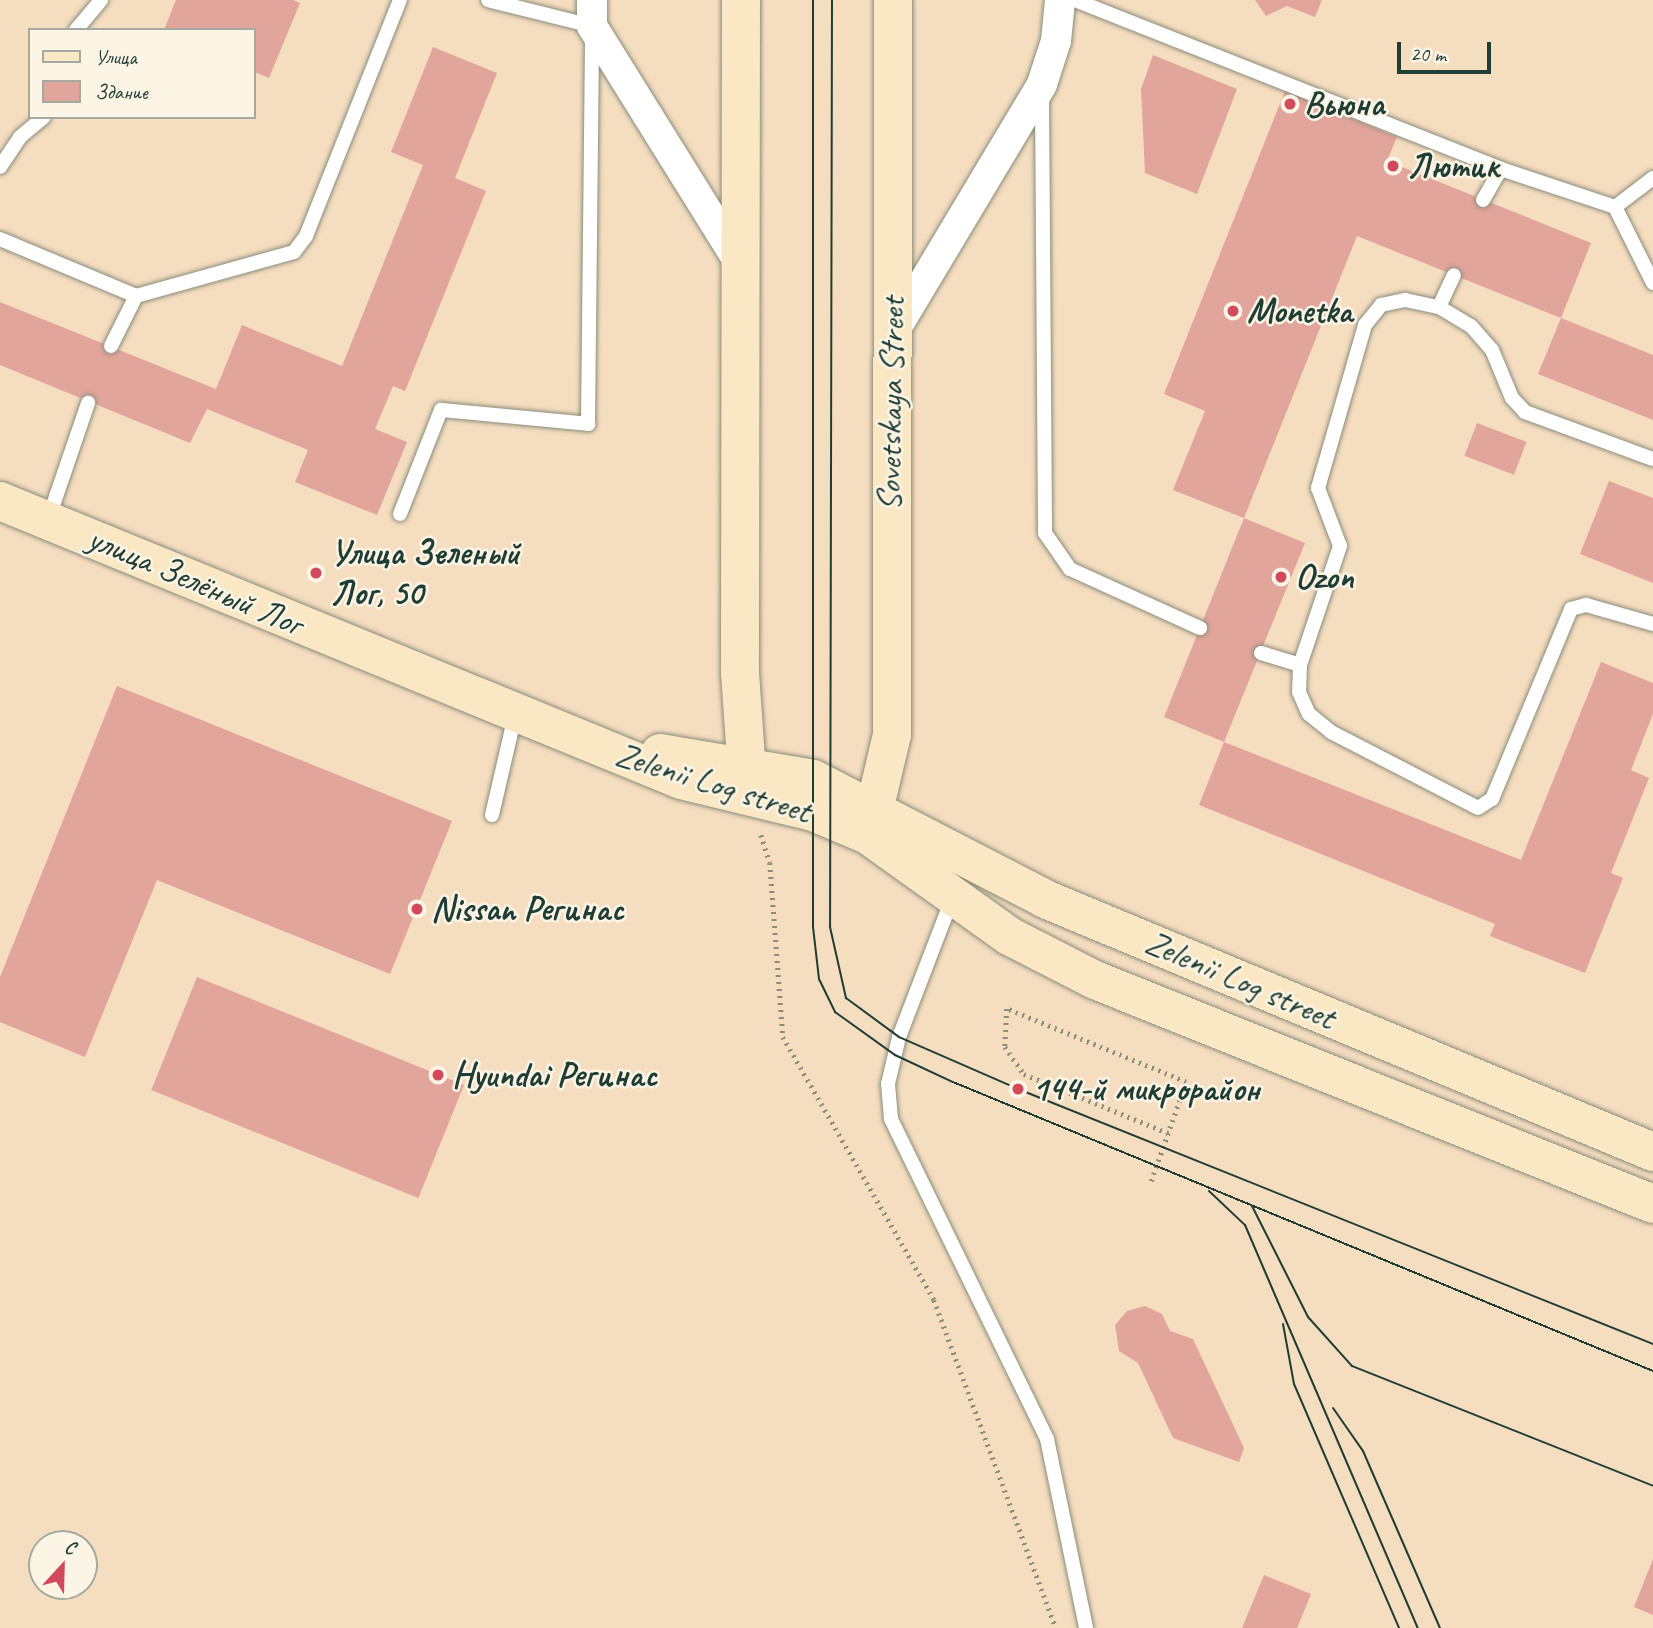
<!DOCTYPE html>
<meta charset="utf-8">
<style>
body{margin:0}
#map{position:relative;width:1653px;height:1628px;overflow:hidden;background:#f5ddc0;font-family:Caveat,sans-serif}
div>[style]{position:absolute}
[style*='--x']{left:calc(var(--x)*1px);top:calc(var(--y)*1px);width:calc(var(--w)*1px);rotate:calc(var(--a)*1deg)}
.building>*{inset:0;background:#e1a59b;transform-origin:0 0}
.path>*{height:4.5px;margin-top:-2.25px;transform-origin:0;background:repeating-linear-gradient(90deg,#8a8d7a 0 2px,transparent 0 7px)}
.roads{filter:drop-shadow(0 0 2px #8a8d7a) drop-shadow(0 0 2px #8a8d7a)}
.lane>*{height:14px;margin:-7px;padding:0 7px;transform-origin:7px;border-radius:7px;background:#fff}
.street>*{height:30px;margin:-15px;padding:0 15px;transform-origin:15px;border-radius:15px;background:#fff}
.secondary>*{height:38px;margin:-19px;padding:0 19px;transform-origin:19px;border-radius:19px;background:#fae7c3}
.tram>*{height:2px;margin:-1px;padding:0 1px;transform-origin:1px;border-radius:1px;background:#1f3d34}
.dots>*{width:19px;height:19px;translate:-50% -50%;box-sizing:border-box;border:4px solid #fcf5e5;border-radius:50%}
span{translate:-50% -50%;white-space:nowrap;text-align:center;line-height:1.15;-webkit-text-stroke:5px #fcf5e5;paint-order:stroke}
.poi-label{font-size:35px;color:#1f3d34;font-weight:700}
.left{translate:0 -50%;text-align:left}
.street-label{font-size:35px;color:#1f3d34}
.legend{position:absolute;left:28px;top:28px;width:228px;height:91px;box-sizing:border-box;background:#fcf5e5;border:2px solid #a4ab9e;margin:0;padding:9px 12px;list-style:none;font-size:21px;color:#1f3d34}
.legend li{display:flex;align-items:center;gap:14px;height:35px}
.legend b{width:35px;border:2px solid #a4ab9e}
.north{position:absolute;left:28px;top:1530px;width:70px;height:70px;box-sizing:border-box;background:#fcf5e5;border:2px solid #a4ab9e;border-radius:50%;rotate:22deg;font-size:19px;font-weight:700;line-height:28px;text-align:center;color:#1f3d34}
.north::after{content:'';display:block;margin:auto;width:24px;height:32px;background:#d1495b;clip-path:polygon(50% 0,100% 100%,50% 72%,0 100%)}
.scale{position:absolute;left:1397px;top:42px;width:94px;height:32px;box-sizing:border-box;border:4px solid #1f3d34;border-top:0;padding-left:9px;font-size:21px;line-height:24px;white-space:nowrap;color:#1f3d34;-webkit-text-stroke:5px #fcf5e5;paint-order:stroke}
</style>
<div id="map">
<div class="building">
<i style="clip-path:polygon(176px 0,293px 0,300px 3px,269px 78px,254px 72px,254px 30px,164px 30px)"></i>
<i style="clip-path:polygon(1255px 0,1322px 0,1315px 17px,1287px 6px,1266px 16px)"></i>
<i style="clip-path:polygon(433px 47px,497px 73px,455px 178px,486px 191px,405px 391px,393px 386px,375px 429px,407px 442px,377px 515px,295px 482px,308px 450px,207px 409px,190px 443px,0 365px,0 302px,216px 389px,242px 325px,342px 366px,423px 165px,391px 152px)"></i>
<i style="clip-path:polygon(1153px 55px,1237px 89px,1197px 194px,1145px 173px,1141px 89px)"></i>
<i style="clip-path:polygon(1285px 91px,1397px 137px,1387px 161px,1591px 243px,1561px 318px,1357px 236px,1244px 518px,1173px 490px,1205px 411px,1164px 394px)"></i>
<i style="clip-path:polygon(1561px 318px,1653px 355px,1653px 420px,1538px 374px)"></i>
<i style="left:1477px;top:423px;width:53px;height:35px;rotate:21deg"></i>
<i style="clip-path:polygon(1609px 481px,1653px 498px,1653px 583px,1580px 554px)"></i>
<i style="clip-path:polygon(1244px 518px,1305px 543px,1224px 742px,1521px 860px,1601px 662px,1653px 683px,1653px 714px,1631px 770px,1649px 778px,1611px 873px,1623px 878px,1585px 973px,1490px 936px,1495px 924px,1199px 805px,1224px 742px,1164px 717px)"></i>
<i style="clip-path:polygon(117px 686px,452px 821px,390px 974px,157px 880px,85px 1057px,0 1022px,0 977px)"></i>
<i style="left:197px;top:977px;width:288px;height:122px;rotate:22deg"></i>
<i style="clip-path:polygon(1145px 1306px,1162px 1314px,1170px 1331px,1193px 1339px,1244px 1448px,1239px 1462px,1173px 1438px,1138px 1363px,1119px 1351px,1115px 1325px,1127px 1311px)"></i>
<i style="clip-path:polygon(1653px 1559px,1653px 1615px,1634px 1607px)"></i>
<i style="clip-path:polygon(1264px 1575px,1311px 1594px,1297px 1628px,1242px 1628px)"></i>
</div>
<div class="path">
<i style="--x:761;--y:835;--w:29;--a:72"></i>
<i style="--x:770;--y:863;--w:174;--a:85.7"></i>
<i style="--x:783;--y:1037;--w:303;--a:60.1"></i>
<i style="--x:934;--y:1300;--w:350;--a:69.6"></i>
<i style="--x:1151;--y:1181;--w:105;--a:-70.5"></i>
<i style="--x:1186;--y:1082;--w:193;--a:-157.8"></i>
<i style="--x:1007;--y:1009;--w:38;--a:93"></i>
<i style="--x:1005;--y:1047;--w:33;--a:55"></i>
<i style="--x:1024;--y:1074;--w:156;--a:22.3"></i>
</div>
<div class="roads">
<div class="lane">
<i style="--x:1075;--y:0;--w:458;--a:21.6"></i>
<i style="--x:1501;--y:169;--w:120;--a:18.4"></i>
<i style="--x:1615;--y:207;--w:48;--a:-37.3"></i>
<i style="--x:76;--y:30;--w:39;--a:-50"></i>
<i style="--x:1042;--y:96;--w:437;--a:89.6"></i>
<i style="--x:1045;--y:533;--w:44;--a:55.2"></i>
<i style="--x:1070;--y:569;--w:143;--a:24.4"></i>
<i style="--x:0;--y:167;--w:36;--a:-56"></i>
<i style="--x:20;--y:137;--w:31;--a:-40"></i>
<i style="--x:1483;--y:200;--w:36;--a:-60"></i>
<i style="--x:1615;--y:207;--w:85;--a:63.4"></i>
<i style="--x:0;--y:239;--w:147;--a:22.7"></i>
<i style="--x:136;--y:296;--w:164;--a:-15.6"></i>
<i style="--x:294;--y:252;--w:20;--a:-53"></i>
<i style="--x:306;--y:236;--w:254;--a:-68.3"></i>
<i style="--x:1439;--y:307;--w:35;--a:-65"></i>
<i style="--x:111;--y:346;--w:56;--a:-63.4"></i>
<i style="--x:400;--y:514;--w:112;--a:-68.5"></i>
<i style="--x:441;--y:410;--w:148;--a:5.4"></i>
<i style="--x:588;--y:424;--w:398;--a:-89.4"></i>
<i style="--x:592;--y:26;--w:107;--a:-166"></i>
<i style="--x:48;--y:520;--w:124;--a:-71.1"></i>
<i style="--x:1261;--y:653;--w:41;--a:17.1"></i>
<i style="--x:1300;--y:665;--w:27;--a:92"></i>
<i style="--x:1299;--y:692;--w:24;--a:66"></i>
<i style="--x:1309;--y:714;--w:28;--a:39"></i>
<i style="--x:1331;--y:732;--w:165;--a:27.3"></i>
<i style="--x:1478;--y:808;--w:17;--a:-33"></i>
<i style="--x:1492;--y:799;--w:206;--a:-67.4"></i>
<i style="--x:1571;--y:609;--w:16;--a:-15"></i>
<i style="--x:1586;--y:605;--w:70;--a:15.8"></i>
<i style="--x:1300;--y:665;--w:126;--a:-71.4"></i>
<i style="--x:1340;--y:546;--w:62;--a:-110.8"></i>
<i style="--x:1318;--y:488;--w:170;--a:-73.9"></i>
<i style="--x:1365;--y:325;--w:26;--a:-51"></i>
<i style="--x:1381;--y:305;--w:25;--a:-12"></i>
<i style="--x:1405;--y:300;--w:35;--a:12"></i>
<i style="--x:1439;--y:307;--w:37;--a:31"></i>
<i style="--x:1471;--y:326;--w:32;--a:49"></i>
<i style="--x:1492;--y:350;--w:52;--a:67.4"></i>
<i style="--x:1512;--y:398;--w:19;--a:47"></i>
<i style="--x:1525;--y:412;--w:136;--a:20.2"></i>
<i style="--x:492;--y:815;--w:103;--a:-77"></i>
<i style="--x:952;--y:899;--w:148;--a:111"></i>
<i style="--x:899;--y:1037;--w:48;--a:103.2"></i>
<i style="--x:888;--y:1084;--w:35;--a:85"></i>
<i style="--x:891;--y:1119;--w:356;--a:64"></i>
<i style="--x:1047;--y:1439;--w:193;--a:78.3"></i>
</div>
<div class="street">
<i style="--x:592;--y:0;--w:26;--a:90"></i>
<i style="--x:592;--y:26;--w:280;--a:58.1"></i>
<i style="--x:892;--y:335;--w:292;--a:-59.1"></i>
<i style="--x:1042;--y:84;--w:45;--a:-72"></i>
<i style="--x:1056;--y:41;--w:41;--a:-84.4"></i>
</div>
<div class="secondary">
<i style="--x:741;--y:0;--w:673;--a:90.09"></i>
<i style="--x:740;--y:673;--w:115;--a:86"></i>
<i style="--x:0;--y:501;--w:736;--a:22.28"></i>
<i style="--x:681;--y:780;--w:136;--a:13.6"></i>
<i style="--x:813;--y:812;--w:60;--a:22.7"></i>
<i style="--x:868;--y:835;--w:173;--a:35.6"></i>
<i style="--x:1009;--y:936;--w:97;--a:27.1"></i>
<i style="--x:1095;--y:980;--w:601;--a:21.87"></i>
<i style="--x:660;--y:753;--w:155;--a:9.6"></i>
<i style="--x:813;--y:779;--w:261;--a:27.3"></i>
<i style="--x:1045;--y:899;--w:659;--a:22.59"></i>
<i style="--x:869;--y:832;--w:100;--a:-76.7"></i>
<i style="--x:892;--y:735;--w:735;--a:-89.92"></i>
</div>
</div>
<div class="tram">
<i style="--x:813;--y:0;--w:927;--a:90"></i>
<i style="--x:813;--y:927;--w:52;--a:83.4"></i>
<i style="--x:819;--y:979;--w:37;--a:64"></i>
<i style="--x:835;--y:1012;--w:74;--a:35.6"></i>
<i style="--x:895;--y:1055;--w:64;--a:25"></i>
<i style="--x:953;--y:1082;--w:757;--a:22.43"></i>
<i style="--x:832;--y:0;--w:927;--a:90.12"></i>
<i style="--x:830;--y:927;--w:73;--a:77.3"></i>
<i style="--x:846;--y:998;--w:66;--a:36.3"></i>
<i style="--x:899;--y:1037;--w:130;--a:23.6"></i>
<i style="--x:1018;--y:1089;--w:684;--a:21.88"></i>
<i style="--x:1209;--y:1191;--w:50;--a:43.4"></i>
<i style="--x:1245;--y:1225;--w:439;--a:66.8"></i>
<i style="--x:1252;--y:1206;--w:124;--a:63.2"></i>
<i style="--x:1308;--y:1317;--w:66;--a:48.1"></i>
<i style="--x:1352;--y:1366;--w:324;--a:21.7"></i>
<i style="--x:1283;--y:1324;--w:61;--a:79.6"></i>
<i style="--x:1294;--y:1384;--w:266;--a:66.7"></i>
<i style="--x:1333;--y:1408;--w:52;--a:55.1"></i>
<i style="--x:1363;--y:1451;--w:193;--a:66.5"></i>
</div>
<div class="dots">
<i style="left:1290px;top:104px;background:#d1495b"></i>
<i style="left:1393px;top:166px;background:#d1495b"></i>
<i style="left:1233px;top:311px;background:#d1495b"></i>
<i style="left:316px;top:573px;background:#d1495b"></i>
<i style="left:1281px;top:577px;background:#d1495b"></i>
<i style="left:417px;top:909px;background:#d1495b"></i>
<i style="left:438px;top:1075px;background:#d1495b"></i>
<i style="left:1018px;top:1089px;background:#d1495b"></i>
</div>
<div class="poi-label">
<span class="left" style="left:1304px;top:104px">Вьюна</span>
<span class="left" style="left:1407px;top:166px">Лютик</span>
<span class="left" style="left:1247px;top:311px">Monetka</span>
<span class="left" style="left:330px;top:573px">Улица Зеленый<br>Лог, 50</span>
<span class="left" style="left:1295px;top:577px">Ozon</span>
<span class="left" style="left:431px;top:909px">Nissan Регинас</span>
<span class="left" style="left:452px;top:1075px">Hyundai Регинас</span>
<span class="left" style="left:1032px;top:1089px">144-й микрорайон</span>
</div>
<div class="street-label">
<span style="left:891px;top:404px;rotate:-89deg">Sovetskaya Street</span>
<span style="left:195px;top:581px;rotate:23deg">улица Зелёный Лог</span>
<span style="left:713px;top:783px;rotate:17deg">Zelenii Log street</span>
<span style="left:1240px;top:980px;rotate:23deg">Zelenii Log street</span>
</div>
<ul class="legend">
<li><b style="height:9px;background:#fae7c3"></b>Улица</li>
<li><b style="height:19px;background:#e1a59b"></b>Здание</li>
</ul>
<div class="north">С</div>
<div class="scale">20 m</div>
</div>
